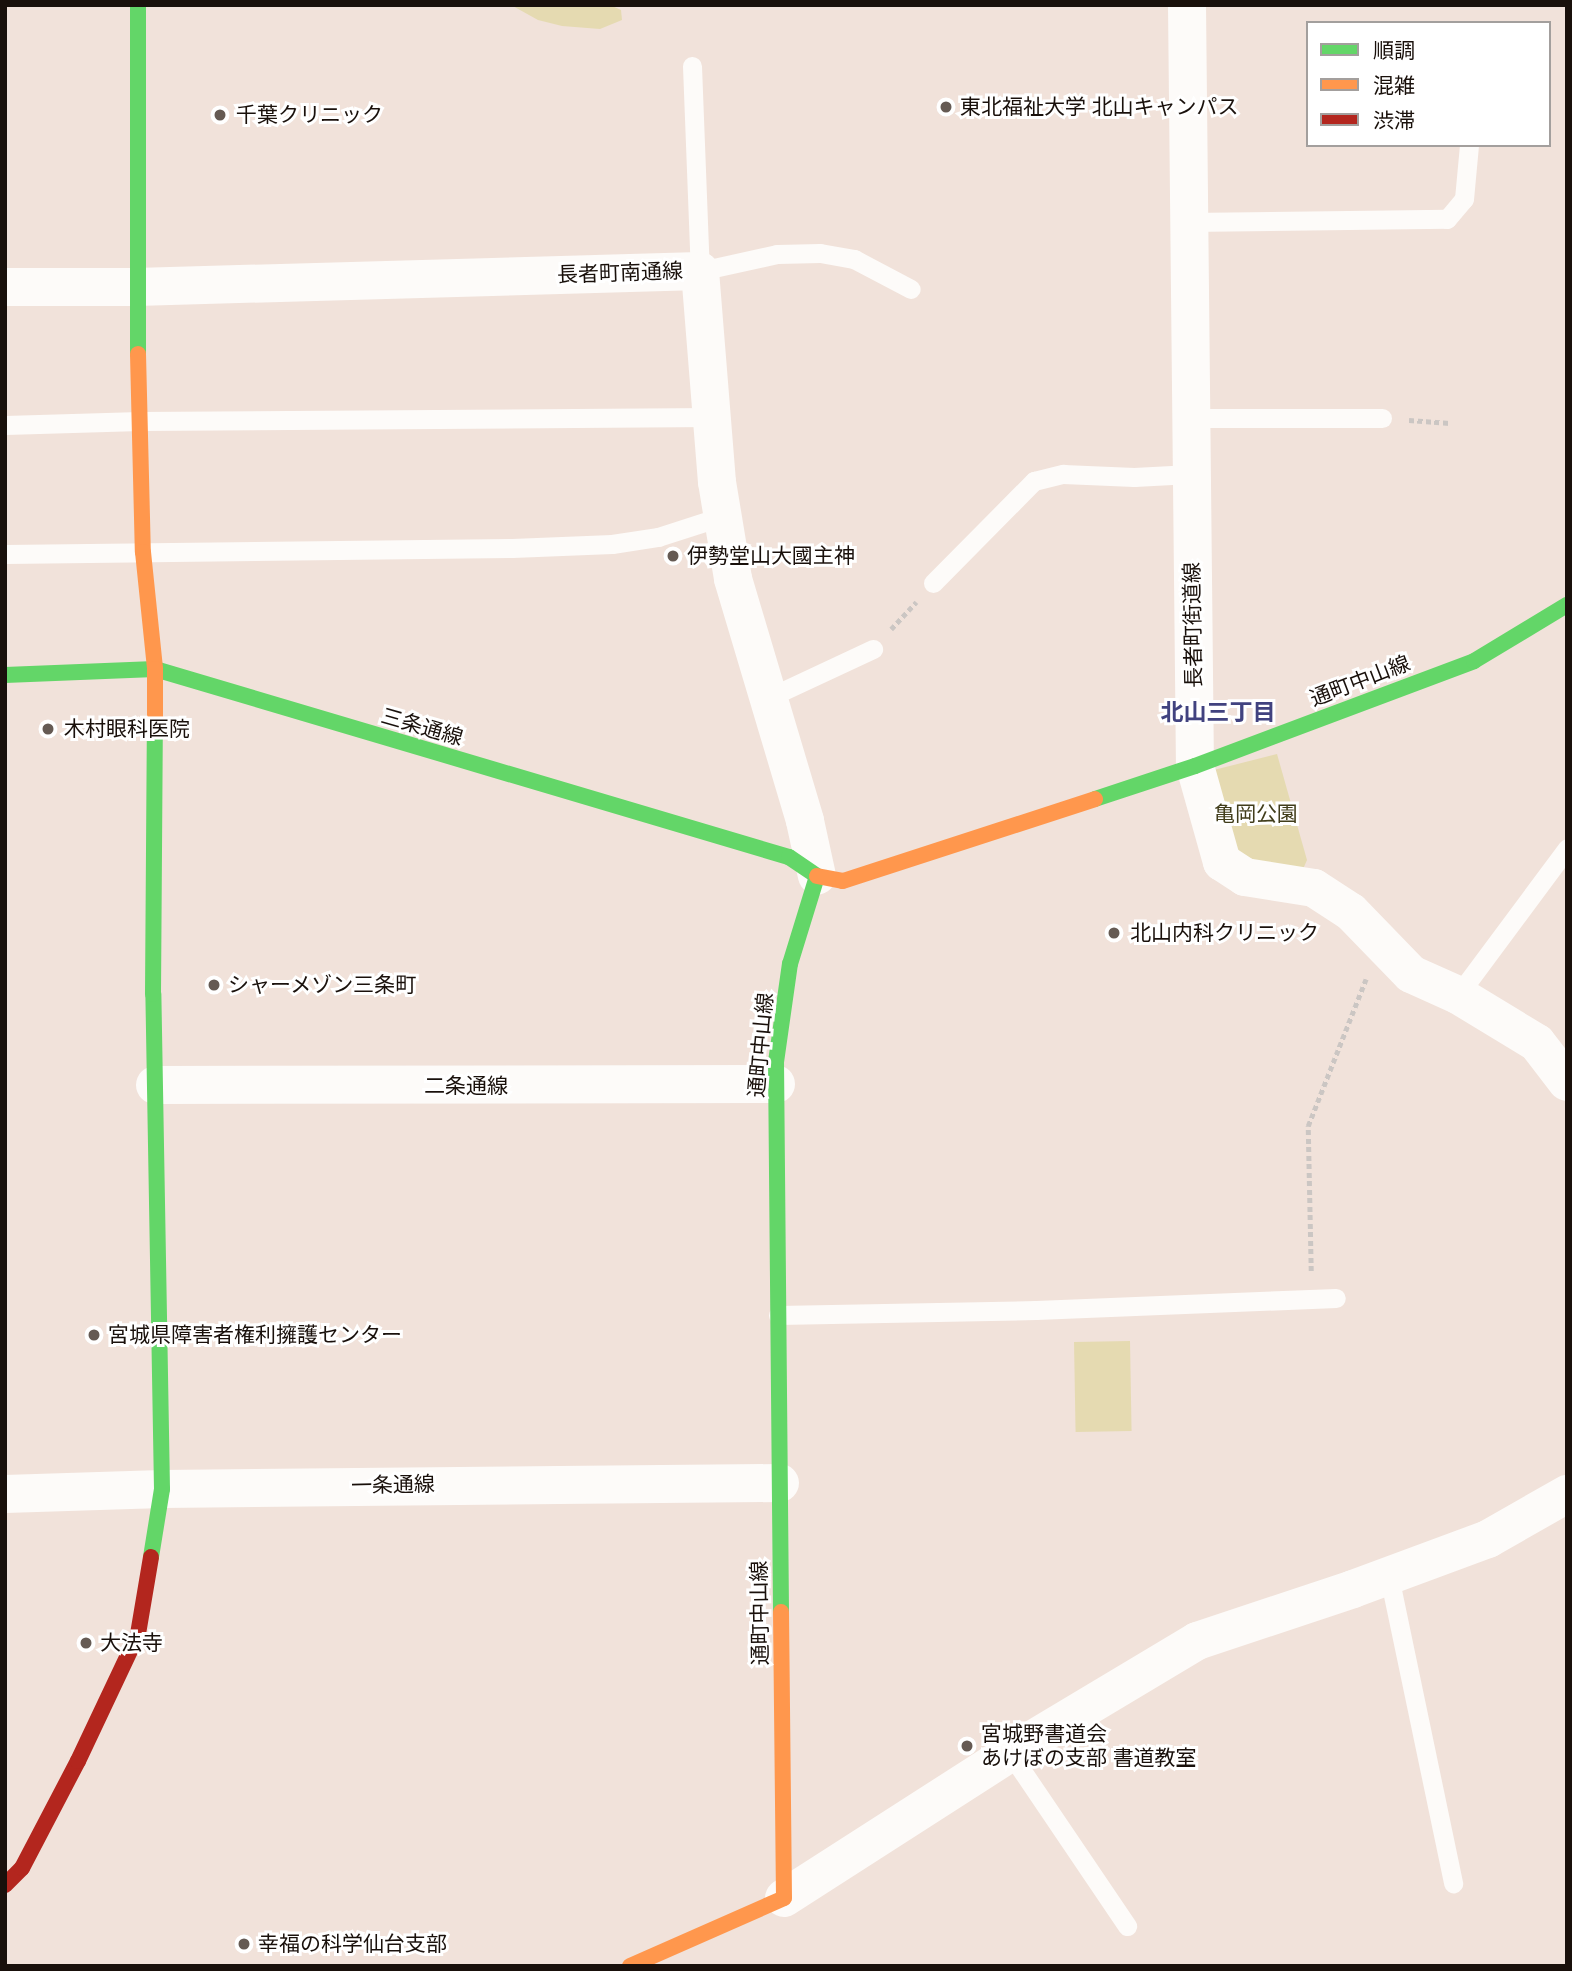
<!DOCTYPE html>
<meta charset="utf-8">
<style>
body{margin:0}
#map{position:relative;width:1572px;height:1971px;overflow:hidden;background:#f1e2da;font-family:"Nunito Sans","Noto Sans JP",sans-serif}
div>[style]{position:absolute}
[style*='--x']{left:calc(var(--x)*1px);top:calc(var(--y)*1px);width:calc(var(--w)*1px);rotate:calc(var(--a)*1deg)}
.green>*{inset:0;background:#e5dab1;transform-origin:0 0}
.path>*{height:4.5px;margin-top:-2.25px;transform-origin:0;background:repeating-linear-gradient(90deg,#cbc6c3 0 5px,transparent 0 8.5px)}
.lane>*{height:19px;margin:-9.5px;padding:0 9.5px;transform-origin:9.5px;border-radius:9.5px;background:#fdfbf9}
.street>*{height:38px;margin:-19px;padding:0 19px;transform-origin:19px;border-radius:19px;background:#fdfbf9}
.fast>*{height:16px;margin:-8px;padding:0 8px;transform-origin:8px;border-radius:8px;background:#63d668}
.slow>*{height:16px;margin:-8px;padding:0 8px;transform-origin:8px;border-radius:8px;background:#ff974d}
.jam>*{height:16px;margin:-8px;padding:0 8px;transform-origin:8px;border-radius:8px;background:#b3261e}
.dots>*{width:19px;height:19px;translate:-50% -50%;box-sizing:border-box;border:4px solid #fff;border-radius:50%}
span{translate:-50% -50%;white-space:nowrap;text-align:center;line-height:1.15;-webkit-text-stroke:6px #fff;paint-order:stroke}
.poi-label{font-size:21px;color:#19100b}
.left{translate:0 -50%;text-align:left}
.street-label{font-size:21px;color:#19100b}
.park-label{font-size:21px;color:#413d1b}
.neighbourhood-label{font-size:23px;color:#41427f;font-weight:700}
.frame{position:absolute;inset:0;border:7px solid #19100b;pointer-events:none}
.legend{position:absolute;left:1306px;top:21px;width:245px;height:126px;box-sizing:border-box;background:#fff;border:2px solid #a39f9d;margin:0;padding:9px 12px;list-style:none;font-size:21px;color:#19100b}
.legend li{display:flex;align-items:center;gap:14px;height:35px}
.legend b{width:35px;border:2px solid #a39f9d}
</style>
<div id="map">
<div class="green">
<i style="clip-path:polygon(511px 5px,610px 5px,621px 10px,622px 20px,600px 29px,562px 26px,538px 20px)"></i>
<i style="clip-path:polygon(1277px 754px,1307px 860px,1300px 876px,1229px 857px,1206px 772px)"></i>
<i style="left:1130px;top:1341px;width:90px;height:56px;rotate:89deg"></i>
</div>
<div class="path">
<i style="--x:1409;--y:420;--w:41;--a:4.2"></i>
<i style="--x:891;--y:629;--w:37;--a:-47"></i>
<i style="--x:1311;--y:1271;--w:145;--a:-91.2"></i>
<i style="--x:1308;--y:1126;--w:158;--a:-68.5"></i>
</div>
<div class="lane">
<i style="--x:692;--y:66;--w:205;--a:87.8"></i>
<i style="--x:700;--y:271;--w:79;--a:-12.4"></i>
<i style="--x:777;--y:254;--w:43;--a:-1.3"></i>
<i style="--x:820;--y:253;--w:35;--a:10"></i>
<i style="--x:854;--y:259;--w:64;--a:27.8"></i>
<i style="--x:1188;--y:222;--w:259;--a:-0.7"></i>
<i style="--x:1447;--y:219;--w:26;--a:-50"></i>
<i style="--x:1464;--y:199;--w:54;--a:-84.7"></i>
<i style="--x:1190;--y:418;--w:192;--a:0"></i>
<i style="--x:5;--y:425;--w:135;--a:-1.7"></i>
<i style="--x:140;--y:421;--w:572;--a:-0.4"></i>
<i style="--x:5;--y:554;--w:507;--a:-0.68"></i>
<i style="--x:512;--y:548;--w:100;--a:-2.3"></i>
<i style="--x:612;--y:544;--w:47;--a:-8.7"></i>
<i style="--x:658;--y:537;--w:68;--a:-17.9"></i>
<i style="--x:933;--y:583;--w:144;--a:-45.3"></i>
<i style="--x:1034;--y:481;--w:30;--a:-14"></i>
<i style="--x:1063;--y:474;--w:71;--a:2.4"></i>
<i style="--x:1134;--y:477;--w:57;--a:-3"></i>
<i style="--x:768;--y:698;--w:116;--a:-25"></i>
<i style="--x:1458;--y:995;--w:183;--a:-53.4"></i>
<i style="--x:778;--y:1315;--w:258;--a:-1.1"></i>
<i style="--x:1036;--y:1310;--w:300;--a:-2.3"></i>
<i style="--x:1389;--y:1576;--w:314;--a:78.2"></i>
<i style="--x:1010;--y:1753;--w:209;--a:55.9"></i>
</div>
<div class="street">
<i style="--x:1187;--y:5;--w:761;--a:89.4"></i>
<i style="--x:1195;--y:766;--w:100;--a:74.3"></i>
<i style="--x:1222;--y:862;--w:27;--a:33"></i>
<i style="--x:1245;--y:877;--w:70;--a:9.1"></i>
<i style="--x:1314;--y:888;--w:44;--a:33"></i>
<i style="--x:1351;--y:912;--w:86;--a:45.9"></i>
<i style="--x:1411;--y:974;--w:51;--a:24.1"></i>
<i style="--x:1458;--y:995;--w:92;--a:31.3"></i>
<i style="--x:1537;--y:1043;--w:49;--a:52.4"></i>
<i style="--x:5;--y:287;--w:131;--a:0"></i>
<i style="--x:136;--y:287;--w:564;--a:-1.62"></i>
<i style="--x:700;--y:271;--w:212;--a:85.4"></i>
<i style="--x:717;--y:482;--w:98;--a:80.6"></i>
<i style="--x:733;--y:579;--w:252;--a:73.4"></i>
<i style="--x:805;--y:821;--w:56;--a:77.7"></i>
<i style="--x:155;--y:1085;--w:621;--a:-0.09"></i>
<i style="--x:5;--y:1494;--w:157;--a:-1.8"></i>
<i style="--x:162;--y:1489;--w:618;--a:-0.56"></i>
<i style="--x:784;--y:1898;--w:269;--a:-32.7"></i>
<i style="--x:1010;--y:1753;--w:218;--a:-30.9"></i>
<i style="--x:1197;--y:1641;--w:164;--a:-18.4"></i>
<i style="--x:1353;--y:1589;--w:144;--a:-20.3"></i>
<i style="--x:1488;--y:1539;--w:91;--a:-29.7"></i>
</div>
<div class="fast">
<i style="--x:138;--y:354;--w:349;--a:-90"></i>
<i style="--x:5;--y:675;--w:150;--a:-2.3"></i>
<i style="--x:155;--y:669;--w:661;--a:16.52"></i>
<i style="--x:789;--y:857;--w:34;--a:34"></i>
<i style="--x:1095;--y:799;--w:105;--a:-18.3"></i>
<i style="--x:1195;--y:766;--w:298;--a:-20.6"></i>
<i style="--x:1474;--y:661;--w:109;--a:-31.1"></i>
<i style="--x:151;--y:1557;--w:69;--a:-80.8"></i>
<i style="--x:162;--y:1489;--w:495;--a:-91"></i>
<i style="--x:153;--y:994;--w:267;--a:-89.6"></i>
<i style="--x:781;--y:1612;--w:550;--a:-90.52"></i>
<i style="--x:776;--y:1062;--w:99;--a:-81.9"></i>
<i style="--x:790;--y:964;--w:92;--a:-72.9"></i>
</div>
<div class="slow">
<i style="--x:138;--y:354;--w:198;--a:88.6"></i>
<i style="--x:143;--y:552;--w:118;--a:84.1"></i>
<i style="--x:155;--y:669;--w:58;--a:90"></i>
<i style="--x:817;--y:876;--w:26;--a:11"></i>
<i style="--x:843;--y:881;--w:265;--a:-18"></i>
<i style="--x:630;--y:1966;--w:168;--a:-23.8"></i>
<i style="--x:784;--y:1898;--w:286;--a:-90.6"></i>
</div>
<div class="jam">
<i style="--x:5;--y:1885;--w:24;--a:-45"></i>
<i style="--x:22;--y:1868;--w:121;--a:-62.4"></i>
<i style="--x:78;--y:1761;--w:140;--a:-64.7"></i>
<i style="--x:138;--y:1634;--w:78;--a:-80.4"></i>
</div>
<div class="dots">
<i style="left:946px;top:107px;background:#655a53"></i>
<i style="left:220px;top:115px;background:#655a53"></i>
<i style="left:673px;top:556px;background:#655a53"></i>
<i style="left:48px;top:729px;background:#655a53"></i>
<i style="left:1114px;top:933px;background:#655a53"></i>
<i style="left:214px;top:985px;background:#655a53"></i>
<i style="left:94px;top:1335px;background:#655a53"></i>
<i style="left:86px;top:1643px;background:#655a53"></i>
<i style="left:967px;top:1746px;background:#655a53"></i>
<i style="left:244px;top:1944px;background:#655a53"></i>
</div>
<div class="poi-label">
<span class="left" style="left:960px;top:107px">東北福祉大学 北山キャンパス</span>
<span class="left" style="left:236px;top:115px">千葉クリニック</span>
<span class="left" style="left:687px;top:556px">伊勢堂山大國主神</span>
<span class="left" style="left:64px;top:729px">木村眼科医院</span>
<span class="left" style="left:1130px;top:933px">北山内科クリニック</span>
<span class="left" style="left:228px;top:985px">シャーメゾン三条町</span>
<span class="left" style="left:108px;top:1335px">宮城県障害者権利擁護センター</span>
<span class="left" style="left:100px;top:1643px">大法寺</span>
<span class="left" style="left:981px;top:1746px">宮城野書道会<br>あけぼの支部 書道教室</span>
<span class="left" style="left:258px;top:1944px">幸福の科学仙台支部</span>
</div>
<div class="street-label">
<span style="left:620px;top:273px;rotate:-2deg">長者町南通線</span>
<span style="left:1193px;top:625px;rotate:-91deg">長者町街道線</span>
<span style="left:1360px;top:681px;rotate:-21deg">通町中山線</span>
<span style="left:422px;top:727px;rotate:16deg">三条通線</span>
<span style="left:761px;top:1045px;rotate:-85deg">通町中山線</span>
<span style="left:466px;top:1086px">二条通線</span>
<span style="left:393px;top:1485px;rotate:-1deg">一条通線</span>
<span style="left:760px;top:1613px;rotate:-91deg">通町中山線</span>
</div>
<div class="park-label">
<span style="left:1256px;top:814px">亀岡公園</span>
</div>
<div class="neighbourhood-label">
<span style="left:1218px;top:713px">北山三丁目</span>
</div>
<div class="frame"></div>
<ul class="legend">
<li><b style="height:9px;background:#63d668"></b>順調</li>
<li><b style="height:9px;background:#ff974d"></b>混雑</li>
<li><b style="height:9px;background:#b3261e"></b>渋滞</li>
</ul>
</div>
